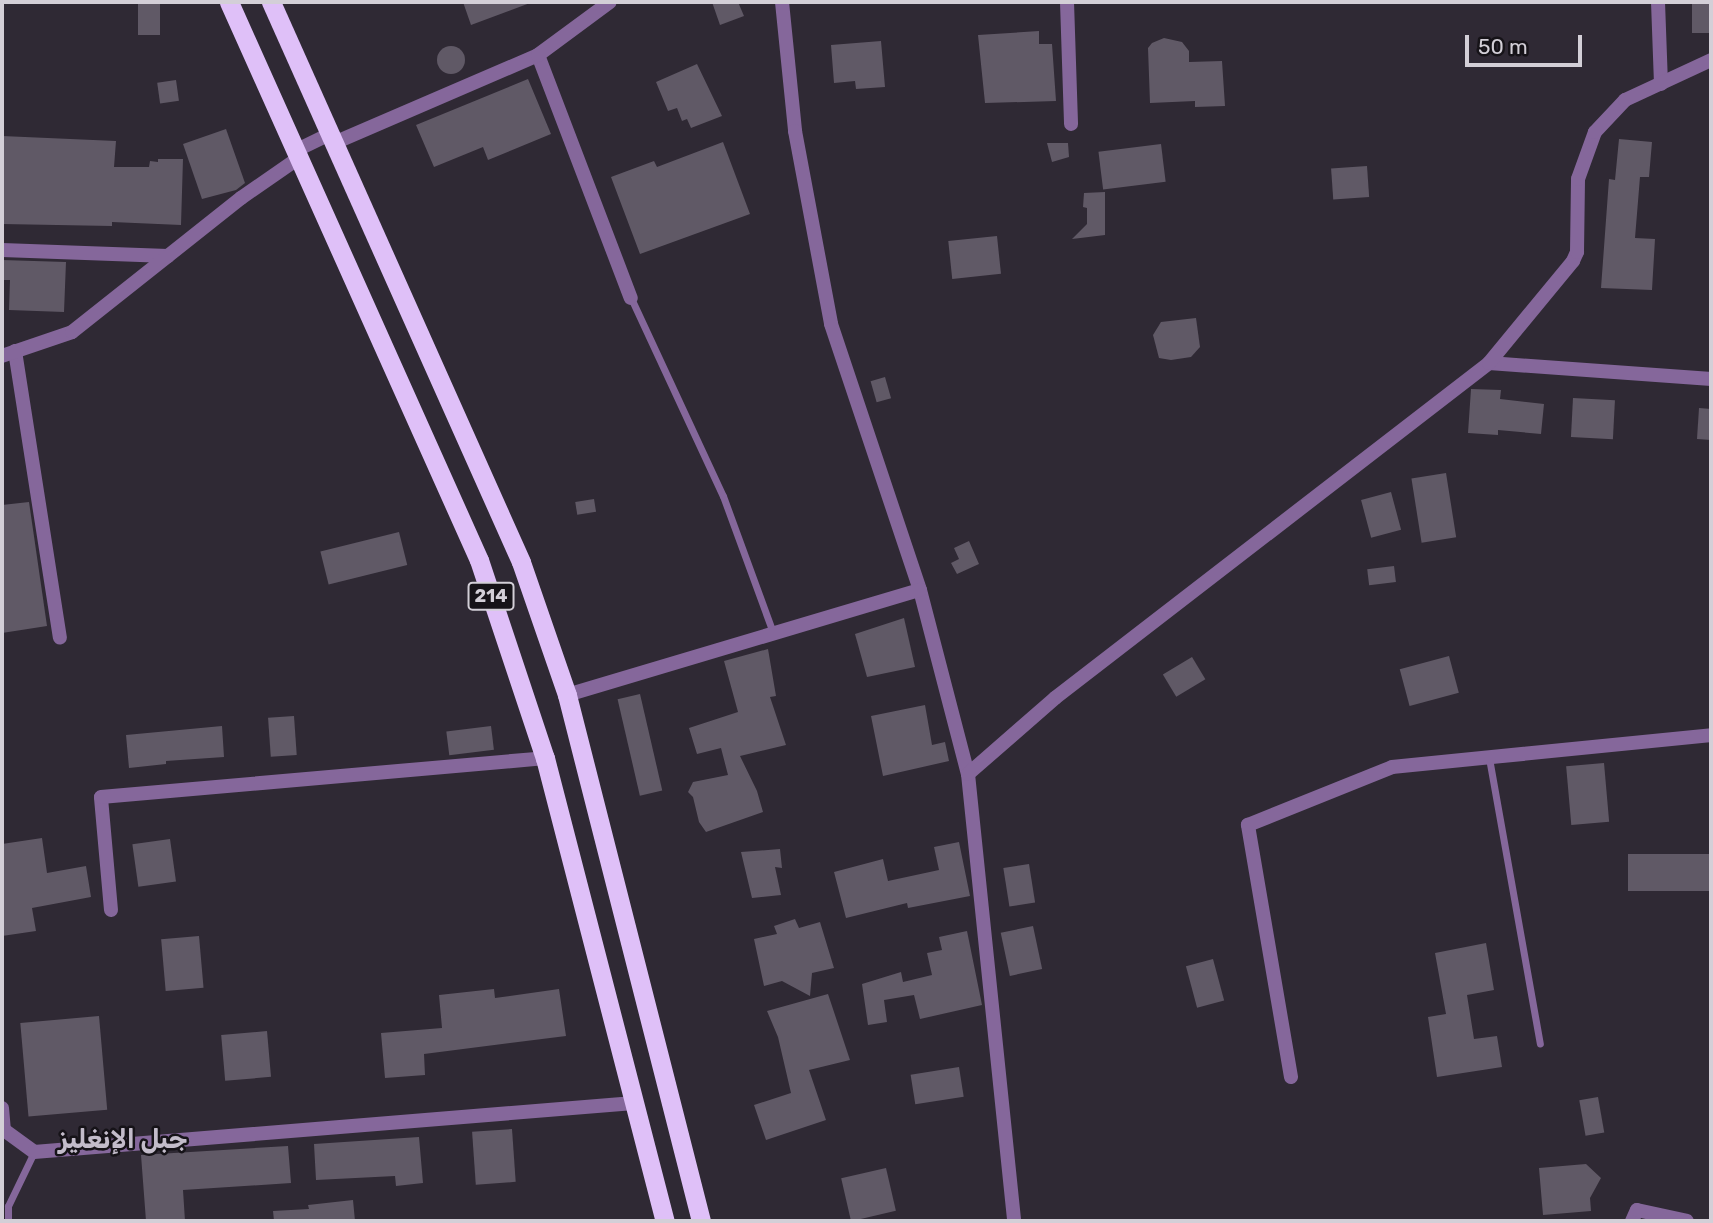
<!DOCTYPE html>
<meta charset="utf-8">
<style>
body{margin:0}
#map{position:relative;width:1713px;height:1223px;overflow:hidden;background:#2f2934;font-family:Rubik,Vazirmatn,sans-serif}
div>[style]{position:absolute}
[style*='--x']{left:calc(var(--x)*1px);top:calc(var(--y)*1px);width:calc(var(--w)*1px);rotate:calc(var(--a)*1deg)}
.building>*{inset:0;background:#605966;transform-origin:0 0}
.round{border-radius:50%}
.service>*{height:7px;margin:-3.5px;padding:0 3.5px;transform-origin:3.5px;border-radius:3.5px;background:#85679b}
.minor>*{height:14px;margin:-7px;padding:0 7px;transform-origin:7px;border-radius:7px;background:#85679b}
.tertiary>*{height:14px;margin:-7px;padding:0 7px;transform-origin:7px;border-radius:7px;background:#85679b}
.trunk>*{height:19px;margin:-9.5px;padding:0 9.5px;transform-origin:9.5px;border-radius:9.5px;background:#dfc0f8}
span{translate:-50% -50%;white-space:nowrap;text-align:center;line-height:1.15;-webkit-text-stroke:5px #161318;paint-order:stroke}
.shield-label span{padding:2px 5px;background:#161318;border:2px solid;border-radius:5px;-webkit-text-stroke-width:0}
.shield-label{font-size:18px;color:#d3cfd7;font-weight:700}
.district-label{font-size:26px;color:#c3bcca;font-weight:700}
.frame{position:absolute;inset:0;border:4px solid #d3cfd7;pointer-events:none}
.scale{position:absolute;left:1465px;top:35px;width:117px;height:32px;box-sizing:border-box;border:4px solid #d3cfd7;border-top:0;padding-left:9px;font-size:21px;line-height:24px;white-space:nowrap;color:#d3cfd7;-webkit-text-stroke:5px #161318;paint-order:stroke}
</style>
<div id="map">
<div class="building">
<i style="left:138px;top:2px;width:22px;height:33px"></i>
<i style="clip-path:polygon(463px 2px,530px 2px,530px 3px,471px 25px)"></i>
<i style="clip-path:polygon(712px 2px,738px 2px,744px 16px,720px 25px)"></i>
<i style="left:1692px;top:2px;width:19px;height:31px"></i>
<i style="clip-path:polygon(1039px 31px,1039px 44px,1052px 44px,1056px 101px,985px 103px,978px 35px)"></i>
<i style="clip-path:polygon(1164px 38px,1182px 42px,1189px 51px,1189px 62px,1222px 61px,1225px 106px,1195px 107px,1195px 101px,1150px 103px,1148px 48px,1152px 43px)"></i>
<i style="clip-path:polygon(881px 41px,885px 87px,856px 89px,855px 81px,834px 83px,831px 45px)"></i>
<i class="round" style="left:437px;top:46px;width:28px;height:28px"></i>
<i style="clip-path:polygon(697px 64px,722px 116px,691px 128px,687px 119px,682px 121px,677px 108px,668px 111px,656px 82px)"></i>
<i style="clip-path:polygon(528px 79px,551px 134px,488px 160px,483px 147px,434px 167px,416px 125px)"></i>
<i style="left:176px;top:80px;width:21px;height:19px;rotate:82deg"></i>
<i style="clip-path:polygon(226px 129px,245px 183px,236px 190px,202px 199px,183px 144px)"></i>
<i style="clip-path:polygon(2px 136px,116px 141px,114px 167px,149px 167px,150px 161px,158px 162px,158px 159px,183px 159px,181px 225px,112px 222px,112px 226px,2px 224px)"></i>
<i style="clip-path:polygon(1619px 139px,1652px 142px,1649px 177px,1640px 177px,1635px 238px,1655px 239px,1652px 290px,1601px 288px,1609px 179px,1615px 180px)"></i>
<i style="clip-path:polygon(723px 142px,750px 214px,640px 254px,611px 177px,654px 161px,657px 167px)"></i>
<i style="clip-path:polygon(1047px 143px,1068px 143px,1069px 157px,1052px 162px)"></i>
<i style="left:1161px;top:144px;width:38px;height:63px;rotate:83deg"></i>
<i style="left:1367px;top:166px;width:31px;height:36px;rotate:86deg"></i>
<i style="clip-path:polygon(1105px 192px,1105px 235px,1072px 239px,1087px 224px,1087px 208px,1083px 207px,1084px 193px)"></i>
<i style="left:997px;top:236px;width:38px;height:49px;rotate:84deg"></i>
<i style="clip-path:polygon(2px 260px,66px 262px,64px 312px,9px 310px,10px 280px,2px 280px)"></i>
<i style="clip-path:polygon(1196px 318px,1200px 347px,1191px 357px,1171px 360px,1159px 358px,1153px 335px,1161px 322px)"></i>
<i style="left:885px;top:377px;width:22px;height:15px;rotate:74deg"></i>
<i style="clip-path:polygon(1471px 389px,1501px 390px,1500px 399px,1544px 404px,1541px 434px,1498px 430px,1498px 435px,1468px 433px)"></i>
<i style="left:1573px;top:398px;width:42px;height:39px;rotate:3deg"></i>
<i style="clip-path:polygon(1699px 408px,1711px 409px,1711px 440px,1697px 439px)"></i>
<i style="left:1446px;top:473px;width:65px;height:35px;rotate:81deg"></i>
<i style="left:1391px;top:492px;width:39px;height:31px;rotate:75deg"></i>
<i style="left:594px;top:499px;width:13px;height:19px;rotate:81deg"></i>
<i style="clip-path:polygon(29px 502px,47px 626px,2px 633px,2px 505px)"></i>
<i style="left:399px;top:532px;width:34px;height:81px;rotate:76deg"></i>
<i style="clip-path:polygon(969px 541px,979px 564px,957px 574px,951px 563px,959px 559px,954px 548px)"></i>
<i style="left:1394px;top:566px;width:16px;height:27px;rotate:83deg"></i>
<i style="clip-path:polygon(904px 618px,915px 667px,867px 677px,855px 634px)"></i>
<i style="clip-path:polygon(768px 649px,776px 696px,770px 697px,786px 745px,740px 756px,757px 791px,763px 812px,706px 832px,699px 822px,693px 797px,688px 792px,693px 782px,728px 775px,721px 748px,697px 754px,689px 728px,738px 712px,724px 661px)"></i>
<i style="left:1449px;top:656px;width:38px;height:51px;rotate:75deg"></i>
<i style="left:1192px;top:657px;width:26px;height:34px;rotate:59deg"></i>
<i style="left:640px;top:694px;width:99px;height:23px;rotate:77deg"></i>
<i style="clip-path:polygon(925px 705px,932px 745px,945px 742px,949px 761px,883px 776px,871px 716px)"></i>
<i style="left:294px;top:716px;width:39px;height:26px;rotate:86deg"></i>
<i style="clip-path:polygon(222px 726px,224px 757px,166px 761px,166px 764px,129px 768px,126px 735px)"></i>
<i style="left:491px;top:726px;width:24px;height:45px;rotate:83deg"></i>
<i style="left:1604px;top:763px;width:59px;height:38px;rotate:85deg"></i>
<i style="clip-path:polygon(42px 838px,47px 873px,86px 866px,91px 897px,32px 908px,36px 931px,2px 936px,2px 844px)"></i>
<i style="left:170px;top:839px;width:43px;height:38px;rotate:82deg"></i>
<i style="clip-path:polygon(959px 842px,970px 896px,908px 908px,907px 903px,846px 918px,834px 872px,883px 859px,888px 881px,939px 870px,934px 847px)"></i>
<i style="clip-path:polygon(780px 849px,782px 868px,775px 867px,781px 895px,752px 898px,741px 852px)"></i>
<i style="left:1711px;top:854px;width:37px;height:83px;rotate:90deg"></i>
<i style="left:1029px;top:864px;width:39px;height:26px;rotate:81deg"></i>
<i style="clip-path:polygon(795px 919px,799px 928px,820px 922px,834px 968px,812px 973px,810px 996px,782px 981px,764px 986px,754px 939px,777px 934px,774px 926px)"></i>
<i style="left:1033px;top:926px;width:44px;height:33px;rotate:78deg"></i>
<i style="clip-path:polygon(967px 931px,982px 1005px,920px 1019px,914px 995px,884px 1000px,887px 1022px,868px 1025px,862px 984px,901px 972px,903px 982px,932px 975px,927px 953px,942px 950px,939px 937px)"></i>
<i style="left:199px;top:936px;width:52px;height:38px;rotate:85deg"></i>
<i style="clip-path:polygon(1486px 943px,1494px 990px,1467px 995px,1474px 1039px,1497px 1036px,1502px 1067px,1437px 1077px,1428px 1017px,1446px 1014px,1435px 953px)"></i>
<i style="left:1213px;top:959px;width:43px;height:28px;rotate:75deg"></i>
<i style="clip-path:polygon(494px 989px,495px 998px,559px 989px,566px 1036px,424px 1054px,425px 1075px,385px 1078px,381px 1033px,442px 1028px,439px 995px)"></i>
<i style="clip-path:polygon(828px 994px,850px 1060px,809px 1070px,826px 1120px,766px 1140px,754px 1105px,791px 1093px,778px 1037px,767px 1011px)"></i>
<i style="left:99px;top:1016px;width:94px;height:79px;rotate:85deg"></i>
<i style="left:267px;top:1031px;width:46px;height:46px;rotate:85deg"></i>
<i style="left:959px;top:1067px;width:30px;height:49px;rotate:81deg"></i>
<i style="left:1598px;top:1097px;width:36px;height:19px;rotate:80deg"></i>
<i style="left:512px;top:1129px;width:53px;height:40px;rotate:86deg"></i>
<i style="clip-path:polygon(419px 1137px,423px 1183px,396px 1186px,395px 1176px,316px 1180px,314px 1144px)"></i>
<i style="clip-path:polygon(288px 1146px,291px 1183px,183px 1190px,185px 1221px,146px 1221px,141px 1155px)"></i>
<i style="clip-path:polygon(1586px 1164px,1601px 1178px,1590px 1198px,1591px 1211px,1543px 1215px,1539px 1168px)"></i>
<i style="left:886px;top:1168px;width:44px;height:46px;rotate:77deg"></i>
<i style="clip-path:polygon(353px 1200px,355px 1221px,274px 1221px,273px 1211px,309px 1209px,308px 1205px)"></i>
</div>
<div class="service">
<i style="--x:631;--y:298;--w:218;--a:65.1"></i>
<i style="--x:723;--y:496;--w:146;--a:69.9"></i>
<i style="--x:1489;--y:758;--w:290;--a:79.9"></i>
<i style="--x:8;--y:1221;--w:15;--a:-90"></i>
<i style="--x:8;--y:1206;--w:60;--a:-64.3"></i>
</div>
<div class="minor">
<i style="--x:782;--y:2;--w:130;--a:84.2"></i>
<i style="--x:795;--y:131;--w:196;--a:79.4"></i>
<i style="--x:831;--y:324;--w:280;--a:71.5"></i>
<i style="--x:920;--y:590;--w:190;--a:75.4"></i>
<i style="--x:968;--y:774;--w:449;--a:84.1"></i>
<i style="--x:1067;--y:2;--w:122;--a:88.1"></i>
<i style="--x:1658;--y:2;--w:82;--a:87.9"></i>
<i style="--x:538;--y:55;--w:260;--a:69.1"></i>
<i style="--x:334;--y:143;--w:222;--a:-23.3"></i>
<i style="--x:538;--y:55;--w:89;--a:-36.4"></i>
<i style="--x:2;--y:250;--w:166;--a:2.1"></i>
<i style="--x:15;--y:351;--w:290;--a:81.1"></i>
<i style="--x:2;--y:356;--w:74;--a:-18.9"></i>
<i style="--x:72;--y:332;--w:216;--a:-38.4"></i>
<i style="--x:241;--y:198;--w:72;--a:-34.8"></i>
<i style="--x:1489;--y:363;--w:223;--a:4.1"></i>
<i style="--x:567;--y:695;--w:368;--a:-16.6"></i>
<i style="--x:968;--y:774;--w:116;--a:-41.1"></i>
<i style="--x:1055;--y:698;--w:548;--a:-37.66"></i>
<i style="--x:1489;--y:363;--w:132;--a:-50.5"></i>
<i style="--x:1573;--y:261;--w:10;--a:-66"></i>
<i style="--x:1577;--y:252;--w:73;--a:-89.2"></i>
<i style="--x:1578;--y:179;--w:50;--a:-70.1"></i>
<i style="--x:1595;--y:132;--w:44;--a:-46.8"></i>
<i style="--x:1625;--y:100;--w:95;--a:-24.9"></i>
<i style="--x:111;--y:910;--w:113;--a:-95.1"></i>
<i style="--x:101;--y:797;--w:446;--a:-5"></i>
<i style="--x:1291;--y:1077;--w:256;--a:-99.7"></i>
<i style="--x:1248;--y:825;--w:155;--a:-21.9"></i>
<i style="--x:1392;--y:767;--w:321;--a:-5.7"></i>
<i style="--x:2;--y:1108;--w:22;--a:85"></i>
<i style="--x:4;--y:1130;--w:37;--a:36"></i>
<i style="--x:34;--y:1152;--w:602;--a:-4.67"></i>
<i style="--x:1632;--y:1221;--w:12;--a:-66"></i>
<i style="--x:1637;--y:1210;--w:51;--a:12.4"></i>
</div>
<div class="tertiary">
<i style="--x:297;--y:150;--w:37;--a:-26"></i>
</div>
<div class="trunk">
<i style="--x:229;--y:2;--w:611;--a:65.87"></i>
<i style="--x:479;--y:560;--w:209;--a:71.6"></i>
<i style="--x:545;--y:758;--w:478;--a:75.5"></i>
<i style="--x:271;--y:2;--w:613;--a:65.94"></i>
<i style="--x:521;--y:562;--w:141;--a:70.9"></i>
<i style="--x:567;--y:695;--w:543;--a:75.71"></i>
</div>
<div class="shield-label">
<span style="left:491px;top:596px">214</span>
</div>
<div class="district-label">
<span style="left:123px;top:1140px">جبل الإنغليز</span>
</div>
<div class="frame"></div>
<div class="scale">50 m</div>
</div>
